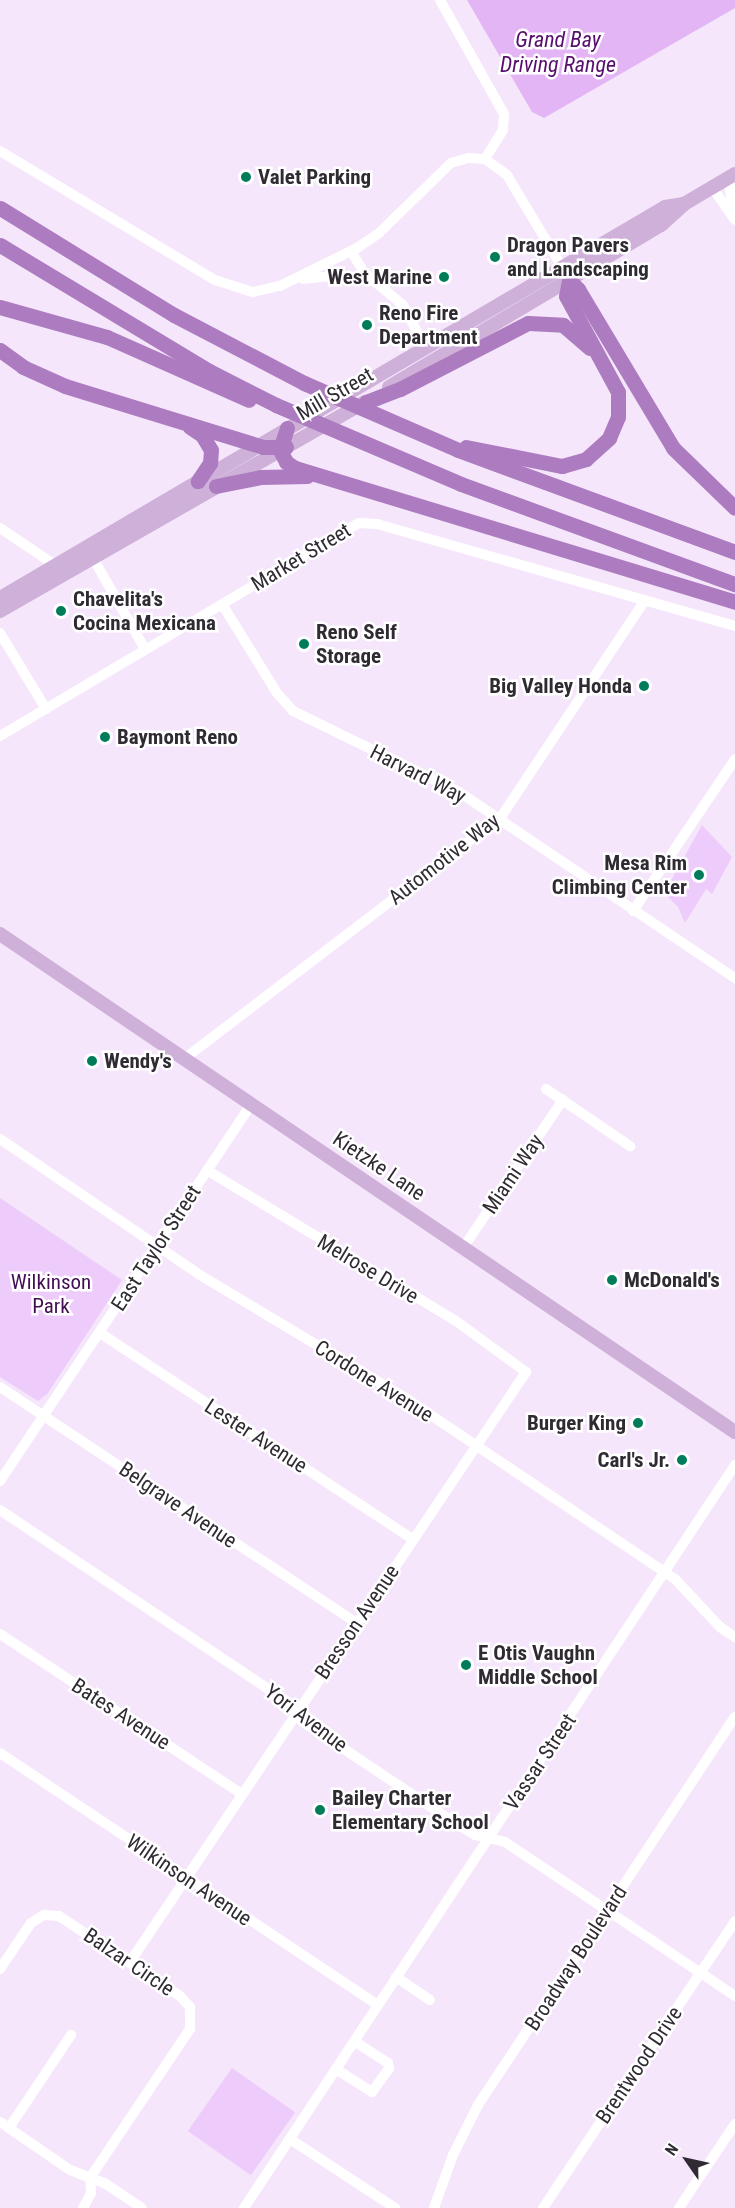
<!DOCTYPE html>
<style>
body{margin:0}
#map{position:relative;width:735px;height:2208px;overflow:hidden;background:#f5e6fb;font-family:"Roboto Condensed",sans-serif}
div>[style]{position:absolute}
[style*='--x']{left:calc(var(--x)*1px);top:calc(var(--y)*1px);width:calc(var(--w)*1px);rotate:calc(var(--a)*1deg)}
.green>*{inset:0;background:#edcbfb;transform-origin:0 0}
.water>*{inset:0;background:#e3b5f5}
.minor>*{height:10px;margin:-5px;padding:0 5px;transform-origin:5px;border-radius:5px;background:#fff}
.major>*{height:14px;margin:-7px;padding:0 7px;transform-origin:7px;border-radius:7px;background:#ceb0d9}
.highway>*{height:15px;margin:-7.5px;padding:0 7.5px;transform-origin:7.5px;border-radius:7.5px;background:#ad7cc0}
.dots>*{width:16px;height:16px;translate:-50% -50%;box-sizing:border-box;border:3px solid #fff;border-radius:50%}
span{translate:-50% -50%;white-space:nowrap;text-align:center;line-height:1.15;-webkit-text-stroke:5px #fff;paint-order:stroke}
.poi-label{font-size:21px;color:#302b33;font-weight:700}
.left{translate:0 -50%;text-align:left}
.right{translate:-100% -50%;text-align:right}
.street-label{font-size:21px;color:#302b33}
.park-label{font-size:21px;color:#420d54}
.water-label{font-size:22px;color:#570e6d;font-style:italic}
.north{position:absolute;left:657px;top:2130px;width:60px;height:60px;-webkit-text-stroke:4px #fff;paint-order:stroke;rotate:304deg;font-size:16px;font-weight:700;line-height:24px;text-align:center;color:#302b33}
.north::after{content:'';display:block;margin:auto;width:21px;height:27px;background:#302b33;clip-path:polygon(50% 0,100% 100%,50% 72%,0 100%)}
</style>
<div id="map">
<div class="green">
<i style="clip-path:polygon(702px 825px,732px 857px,712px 894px,706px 889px,685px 923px,678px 907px,664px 893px)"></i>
<i style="clip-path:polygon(0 1198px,122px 1280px,48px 1393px,38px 1401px,0 1377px)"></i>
<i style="left:232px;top:2068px;width:77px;height:77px;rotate:35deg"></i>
</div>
<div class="water">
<i style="clip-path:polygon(467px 0,735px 0,735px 8px,544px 118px,532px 112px)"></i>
</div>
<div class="minor">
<i style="--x:440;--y:0;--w:131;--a:60.7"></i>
<i style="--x:504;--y:114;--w:16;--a:94"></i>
<i style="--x:503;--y:130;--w:34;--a:122"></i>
<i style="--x:0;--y:151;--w:251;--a:31"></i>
<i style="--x:215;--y:280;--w:40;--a:18"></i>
<i style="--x:253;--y:292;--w:28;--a:-13"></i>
<i style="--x:280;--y:286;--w:86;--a:-26.3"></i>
<i style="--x:357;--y:248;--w:27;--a:-34"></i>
<i style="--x:379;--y:233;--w:100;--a:-44.2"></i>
<i style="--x:451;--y:163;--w:19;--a:-16"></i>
<i style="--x:469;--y:158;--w:16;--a:4"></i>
<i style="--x:485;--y:159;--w:27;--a:36"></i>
<i style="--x:507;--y:175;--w:107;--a:59.1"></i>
<i style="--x:729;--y:177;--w:37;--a:85"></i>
<i style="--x:712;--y:187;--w:40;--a:55.1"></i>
<i style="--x:351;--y:251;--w:26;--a:59"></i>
<i style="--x:364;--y:273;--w:50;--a:39.4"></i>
<i style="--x:403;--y:305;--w:47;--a:62.4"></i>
<i style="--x:303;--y:279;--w:37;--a:-6"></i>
<i style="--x:340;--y:275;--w:32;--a:11"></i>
<i style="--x:0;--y:528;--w:66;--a:33.9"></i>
<i style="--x:90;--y:553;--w:111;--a:60.2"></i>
<i style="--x:222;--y:604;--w:105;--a:58.3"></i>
<i style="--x:277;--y:693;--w:24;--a:48"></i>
<i style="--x:293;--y:711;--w:185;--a:26"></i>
<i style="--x:459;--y:792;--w:333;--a:34"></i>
<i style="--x:0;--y:633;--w:89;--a:58.8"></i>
<i style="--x:0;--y:736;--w:417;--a:-30.7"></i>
<i style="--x:359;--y:523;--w:18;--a:3"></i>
<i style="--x:377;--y:524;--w:372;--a:15.9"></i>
<i style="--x:633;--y:911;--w:183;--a:-56.1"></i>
<i style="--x:184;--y:1059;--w:399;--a:-37.4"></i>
<i style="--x:501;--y:817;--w:258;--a:-56.4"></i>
<i style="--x:546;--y:1089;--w:102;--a:34.2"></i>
<i style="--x:0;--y:1139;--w:242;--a:34.2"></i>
<i style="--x:200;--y:1275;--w:238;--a:30.9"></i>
<i style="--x:404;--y:1397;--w:328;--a:33.9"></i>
<i style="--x:676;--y:1580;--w:64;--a:46.9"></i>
<i style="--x:720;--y:1627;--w:18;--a:34"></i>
<i style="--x:463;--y:1248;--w:179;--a:-56"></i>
<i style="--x:100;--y:1333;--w:374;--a:33.4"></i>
<i style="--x:0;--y:1387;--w:427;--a:33.5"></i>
<i style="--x:0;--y:1481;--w:453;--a:-56.3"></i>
<i style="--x:0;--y:1510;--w:346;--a:33.7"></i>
<i style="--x:288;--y:1702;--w:24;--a:54"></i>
<i style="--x:302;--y:1721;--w:187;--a:33.7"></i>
<i style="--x:458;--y:1825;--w:20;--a:30"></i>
<i style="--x:475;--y:1835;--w:31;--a:13"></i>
<i style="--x:505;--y:1842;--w:277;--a:33.8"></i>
<i style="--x:0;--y:1634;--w:290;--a:33.5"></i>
<i style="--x:0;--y:1753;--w:454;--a:33.7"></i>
<i style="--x:130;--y:1962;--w:711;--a:-56.13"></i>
<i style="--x:526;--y:1372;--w:87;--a:-143.9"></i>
<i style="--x:456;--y:1321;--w:291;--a:-148.8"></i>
<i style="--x:0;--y:1969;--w:55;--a:-56"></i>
<i style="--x:31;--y:1923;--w:15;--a:-32"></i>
<i style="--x:44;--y:1915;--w:15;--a:4"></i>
<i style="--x:59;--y:1916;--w:145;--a:33.5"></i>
<i style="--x:180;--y:1996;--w:15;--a:48"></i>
<i style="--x:190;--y:2007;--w:22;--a:90"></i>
<i style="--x:190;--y:2029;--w:179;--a:123.9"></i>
<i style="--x:90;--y:2178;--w:15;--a:86"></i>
<i style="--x:91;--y:2193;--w:17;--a:118"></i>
<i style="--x:396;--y:1977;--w:41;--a:34.1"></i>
<i style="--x:336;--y:2069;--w:43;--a:32.6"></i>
<i style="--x:372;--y:2092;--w:29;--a:-54"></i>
<i style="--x:389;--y:2069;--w:6;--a:-99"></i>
<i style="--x:388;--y:2063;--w:40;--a:-147.1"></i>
<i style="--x:0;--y:2122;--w:85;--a:34.4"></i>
<i style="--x:70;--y:2170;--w:39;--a:21"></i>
<i style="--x:106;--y:2184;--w:43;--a:33.7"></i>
<i style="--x:9;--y:2128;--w:112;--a:-56.3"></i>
<i style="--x:290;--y:2139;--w:126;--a:33.3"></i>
<i style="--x:244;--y:2208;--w:891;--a:-56.54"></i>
<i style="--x:434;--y:2208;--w:56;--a:-70.3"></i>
<i style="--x:453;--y:2155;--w:56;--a:-63.4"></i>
<i style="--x:478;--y:2105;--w:465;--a:-56.5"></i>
<i style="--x:543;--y:2208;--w:345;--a:-56.2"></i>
<i style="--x:679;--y:2208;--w:101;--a:-56.3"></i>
</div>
<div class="major">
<i style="--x:389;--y:387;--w:317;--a:-30.8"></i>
<i style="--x:661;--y:225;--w:31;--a:-42"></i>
<i style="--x:684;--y:204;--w:59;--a:-30.5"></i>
<i style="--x:0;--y:598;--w:771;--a:-30.45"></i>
<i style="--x:665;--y:207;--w:19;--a:-9"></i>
<i style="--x:0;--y:611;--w:421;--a:-29.8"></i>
<i style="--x:0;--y:934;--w:888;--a:34.12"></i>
</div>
<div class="highway">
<i style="--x:0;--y:208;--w:204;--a:31.6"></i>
<i style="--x:174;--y:315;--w:147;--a:27.6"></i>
<i style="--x:304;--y:383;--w:168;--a:23.5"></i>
<i style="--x:458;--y:450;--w:295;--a:20.2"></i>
<i style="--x:0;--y:245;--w:244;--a:31.1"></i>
<i style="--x:209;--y:371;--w:75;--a:26.9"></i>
<i style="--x:276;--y:405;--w:201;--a:23.1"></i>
<i style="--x:461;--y:484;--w:292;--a:20.1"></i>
<i style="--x:0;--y:307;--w:111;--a:15.7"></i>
<i style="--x:107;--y:337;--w:155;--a:23.9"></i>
<i style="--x:0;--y:350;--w:29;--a:36"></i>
<i style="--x:23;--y:367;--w:46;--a:24.3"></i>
<i style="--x:65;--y:386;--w:207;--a:17.1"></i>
<i style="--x:263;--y:447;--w:23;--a:0"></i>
<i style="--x:366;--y:402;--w:36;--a:-21"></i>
<i style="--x:400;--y:389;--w:144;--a:-27.3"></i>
<i style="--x:528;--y:323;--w:35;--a:3"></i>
<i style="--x:563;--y:325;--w:35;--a:41"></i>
<i style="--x:190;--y:427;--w:14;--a:34"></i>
<i style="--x:202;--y:435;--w:17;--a:59"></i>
<i style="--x:211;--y:450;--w:13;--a:94"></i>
<i style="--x:210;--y:463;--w:22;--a:124"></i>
<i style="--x:287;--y:428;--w:23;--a:108"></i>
<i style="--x:280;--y:450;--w:13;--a:63"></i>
<i style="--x:286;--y:462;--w:11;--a:34"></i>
<i style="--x:295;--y:468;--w:460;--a:16.9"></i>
<i style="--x:466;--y:447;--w:98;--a:11.2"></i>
<i style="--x:562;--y:466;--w:25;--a:-16"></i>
<i style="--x:586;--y:459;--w:31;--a:-42"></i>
<i style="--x:609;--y:438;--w:23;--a:-67"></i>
<i style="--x:618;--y:417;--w:25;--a:-90"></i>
<i style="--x:618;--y:392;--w:109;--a:-118.4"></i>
<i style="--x:566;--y:296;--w:16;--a:-79"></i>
<i style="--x:569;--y:280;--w:13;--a:45"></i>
<i style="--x:578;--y:289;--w:185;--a:59.1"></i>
<i style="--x:673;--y:448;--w:86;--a:44.1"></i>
<i style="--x:216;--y:486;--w:46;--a:-11.3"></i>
<i style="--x:261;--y:477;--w:46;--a:-1.2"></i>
</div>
<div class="dots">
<i style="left:246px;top:177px;background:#007c5a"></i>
<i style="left:495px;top:257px;background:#007c5a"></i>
<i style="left:444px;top:277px;background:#007c5a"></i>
<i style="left:367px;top:325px;background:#007c5a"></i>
<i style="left:61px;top:611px;background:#007c5a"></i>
<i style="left:304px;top:644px;background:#007c5a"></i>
<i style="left:644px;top:686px;background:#007c5a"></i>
<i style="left:105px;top:737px;background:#007c5a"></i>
<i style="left:699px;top:875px;background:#007c5a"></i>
<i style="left:92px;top:1061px;background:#007c5a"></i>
<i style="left:612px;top:1280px;background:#007c5a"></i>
<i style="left:638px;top:1423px;background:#007c5a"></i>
<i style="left:682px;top:1460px;background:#007c5a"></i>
<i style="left:466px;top:1665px;background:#007c5a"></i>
<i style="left:320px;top:1810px;background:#007c5a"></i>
</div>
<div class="poi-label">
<span class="left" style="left:258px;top:177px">Valet Parking</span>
<span class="left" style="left:507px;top:257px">Dragon Pavers<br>and Landscaping</span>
<span class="right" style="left:432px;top:277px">West Marine</span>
<span class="left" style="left:379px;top:325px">Reno Fire<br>Department</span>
<span class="left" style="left:73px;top:611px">Chavelita's<br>Cocina Mexicana</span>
<span class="left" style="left:316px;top:644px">Reno Self<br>Storage</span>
<span class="right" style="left:632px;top:686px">Big Valley Honda</span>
<span class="left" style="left:117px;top:737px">Baymont Reno</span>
<span class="right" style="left:687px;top:875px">Mesa Rim<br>Climbing Center</span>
<span class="left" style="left:104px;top:1061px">Wendy's</span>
<span class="left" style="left:624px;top:1280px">McDonald's</span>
<span class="right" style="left:626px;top:1423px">Burger King</span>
<span class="right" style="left:670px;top:1460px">Carl's Jr.</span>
<span class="left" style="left:478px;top:1665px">E Otis Vaughn<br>Middle School</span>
<span class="left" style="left:332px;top:1810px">Bailey Charter<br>Elementary School</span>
</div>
<div class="street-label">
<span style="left:335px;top:394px;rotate:-30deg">Mill Street</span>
<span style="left:301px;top:557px;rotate:-31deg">Market Street</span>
<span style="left:418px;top:774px;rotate:27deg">Harvard Way</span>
<span style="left:444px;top:859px;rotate:-38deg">Automotive Way</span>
<span style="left:379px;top:1166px;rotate:34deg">Kietzke Lane</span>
<span style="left:513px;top:1174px;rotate:-56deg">Miami Way</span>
<span style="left:156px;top:1248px;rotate:-57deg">East Taylor Street</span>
<span style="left:368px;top:1269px;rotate:31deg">Melrose Drive</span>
<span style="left:374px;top:1381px;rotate:32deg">Cordone Avenue</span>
<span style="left:256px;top:1436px;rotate:33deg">Lester Avenue</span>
<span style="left:178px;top:1505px;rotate:34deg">Belgrave Avenue</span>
<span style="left:357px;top:1622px;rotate:-56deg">Bresson Avenue</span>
<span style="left:121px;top:1714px;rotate:33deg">Bates Avenue</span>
<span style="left:306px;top:1718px;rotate:37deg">Yori Avenue</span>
<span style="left:540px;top:1762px;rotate:-56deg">Vassar Street</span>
<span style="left:189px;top:1880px;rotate:34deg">Wilkinson Avenue</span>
<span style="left:576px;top:1958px;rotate:-57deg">Broadway Boulevard</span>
<span style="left:129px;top:1962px;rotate:34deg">Balzar Circle</span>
<span style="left:639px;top:2065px;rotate:-56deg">Brentwood Drive</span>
</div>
<div class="park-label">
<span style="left:51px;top:1294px">Wilkinson<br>Park</span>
</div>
<div class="water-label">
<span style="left:558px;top:52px">Grand Bay<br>Driving Range</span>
</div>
<div class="north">N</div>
</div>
